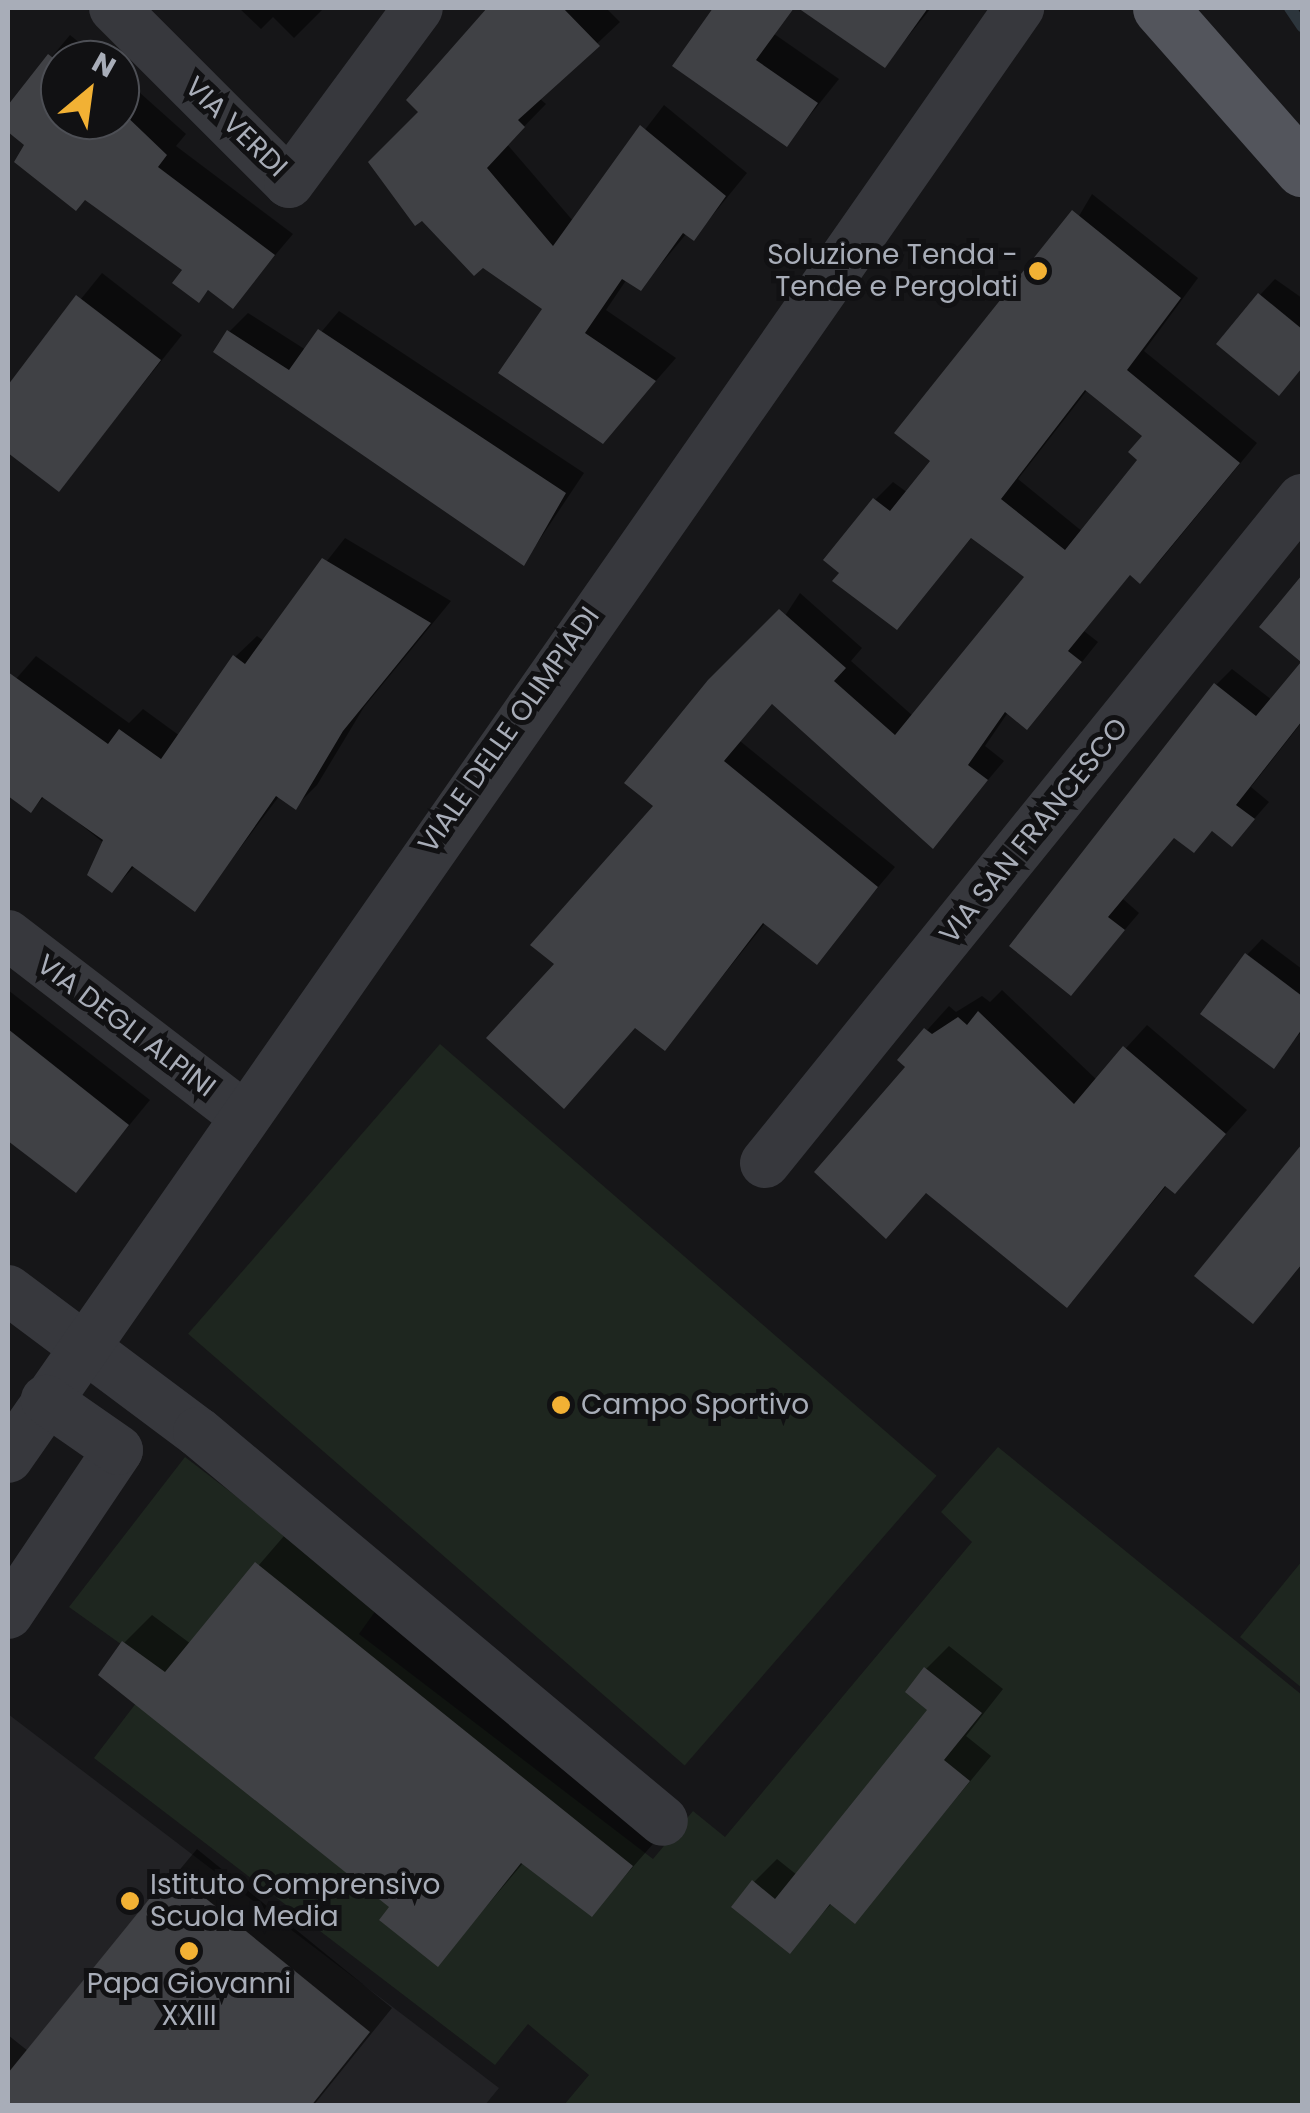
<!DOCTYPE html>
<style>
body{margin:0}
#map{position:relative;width:1310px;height:2113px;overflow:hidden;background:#161618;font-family:Poppins,sans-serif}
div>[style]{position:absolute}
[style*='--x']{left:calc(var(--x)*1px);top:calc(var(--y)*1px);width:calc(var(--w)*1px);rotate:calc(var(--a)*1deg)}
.built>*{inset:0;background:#222225}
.green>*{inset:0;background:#1e261f;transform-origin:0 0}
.shadow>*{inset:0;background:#0007}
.stream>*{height:12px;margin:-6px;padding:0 6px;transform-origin:6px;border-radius:6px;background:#2c353c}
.building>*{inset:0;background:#404145}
.minor>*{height:50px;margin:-25px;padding:0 25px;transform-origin:25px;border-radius:25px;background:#37383d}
.major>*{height:55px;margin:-27.5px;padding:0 27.5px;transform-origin:27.5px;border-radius:27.5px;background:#53555c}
.dots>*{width:28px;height:28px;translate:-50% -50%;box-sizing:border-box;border:5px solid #111113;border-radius:50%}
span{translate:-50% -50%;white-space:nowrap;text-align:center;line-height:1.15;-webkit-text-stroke:10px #111113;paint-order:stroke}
.street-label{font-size:28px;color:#a8adb8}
.poi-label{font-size:28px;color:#a8adb8}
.right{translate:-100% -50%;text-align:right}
.left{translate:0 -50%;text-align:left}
.frame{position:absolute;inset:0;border:10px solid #a8adb8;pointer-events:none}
.north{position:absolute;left:40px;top:40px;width:100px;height:100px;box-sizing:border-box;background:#111113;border:2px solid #4d4f55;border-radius:50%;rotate:29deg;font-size:28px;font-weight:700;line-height:40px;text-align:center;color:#a8adb8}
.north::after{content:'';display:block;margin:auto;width:35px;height:45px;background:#f2b134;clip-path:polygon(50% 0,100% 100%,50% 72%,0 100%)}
</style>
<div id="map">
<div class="built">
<i style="clip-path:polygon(8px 1714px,499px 2088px,485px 2105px,8px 2105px)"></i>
</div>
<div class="green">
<i style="left:440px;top:1044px;width:658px;height:384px;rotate:41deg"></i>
<i style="clip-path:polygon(998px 1447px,1302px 1695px,1302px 2105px,564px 2105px,589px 2075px,528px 2024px,495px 2065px,94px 1758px,160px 1672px,69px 1607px,185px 1457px,379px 1606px,359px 1634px,653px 1859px,693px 1811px,725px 1837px,972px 1542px,941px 1512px)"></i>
<i style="clip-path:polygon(1302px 1561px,1302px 1688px,1240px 1637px)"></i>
</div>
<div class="shadow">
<i style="clip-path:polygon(239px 8px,324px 8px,294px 38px,273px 17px,261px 29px)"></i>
<i style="clip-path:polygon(493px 8px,606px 8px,620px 22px,539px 98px,546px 104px,507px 144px,574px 222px,664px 105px,747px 173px,694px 238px,687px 233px,641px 288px,627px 279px,606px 310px,676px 358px,603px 441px,545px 308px,422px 218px,415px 223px,371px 163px,421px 112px,410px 100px)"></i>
<i style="clip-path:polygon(721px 8px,737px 8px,839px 79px,787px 144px,704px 24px)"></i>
<i style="clip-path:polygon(804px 8px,931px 8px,885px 65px)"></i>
<i style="clip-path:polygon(70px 35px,101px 60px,60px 60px,60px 120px,120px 120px,120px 75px,186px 134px,176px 146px,293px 234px,233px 305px,210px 288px,199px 300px,186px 270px,8px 128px,8px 109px)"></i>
<i style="clip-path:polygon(evenodd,1092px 194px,1198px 278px,1144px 351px,1257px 443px,1159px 562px,1140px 580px,1131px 573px,1084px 631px,1098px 642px,1045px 708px,1027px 726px,1009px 711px,985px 746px,1004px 761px,933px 845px,774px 702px,740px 741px,895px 867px,816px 961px,766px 922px,665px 1048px,557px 963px,800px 593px,862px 648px,851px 661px,913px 716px,1027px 577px,973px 536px,897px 627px,875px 500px,893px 482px,908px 493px,934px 461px,1092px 194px,1088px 389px,1146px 435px,1141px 459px,1083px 532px,1018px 479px,1088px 389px)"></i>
<i style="clip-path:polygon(102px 273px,182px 335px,59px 489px,8px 450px,8px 389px)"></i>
<i style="clip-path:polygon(1275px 279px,1302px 298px,1302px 367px,1294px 377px,1260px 295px)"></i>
<i style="clip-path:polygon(339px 311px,584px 473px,524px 563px,229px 332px,248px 313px,306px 350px)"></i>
<i style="clip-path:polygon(345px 538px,451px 601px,364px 707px,317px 785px,296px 806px,280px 795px,195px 908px,135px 866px,112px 890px,110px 848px,45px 796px,31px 810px,8px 793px,8px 688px,36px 656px,129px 723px,143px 709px,180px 736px,235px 657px,257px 636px,264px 641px)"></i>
<i style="clip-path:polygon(1302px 663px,1302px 722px,1251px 787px,1269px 802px,1232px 844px,1214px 829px,1194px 850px,1175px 836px,1123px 899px,1139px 913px,1071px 993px,1216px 685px,1232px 669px,1272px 700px)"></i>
<i style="clip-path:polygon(1262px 939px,1302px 969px,1302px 1031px,1273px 1065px,1247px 955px)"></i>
<i style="clip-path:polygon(8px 990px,150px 1100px,76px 1190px,8px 1138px)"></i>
<i style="clip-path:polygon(1002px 990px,1097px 1080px,1147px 1025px,1247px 1110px,1175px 1190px,1168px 1184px,1067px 1305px,900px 1060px,949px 1006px,956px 1012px,982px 996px,990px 1002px)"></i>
<i style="clip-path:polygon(1302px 1148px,1302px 1265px,1253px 1320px,1197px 1275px)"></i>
<i style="clip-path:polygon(284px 1536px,659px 1837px,592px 1914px,524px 1862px,438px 1963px,393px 1907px,124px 1643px,152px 1615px,191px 1644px)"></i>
<i style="clip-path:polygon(949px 1646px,1003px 1689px,966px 1736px,991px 1756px,855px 1921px,832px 1903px,789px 1950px,754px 1882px,777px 1859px,797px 1875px,930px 1710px,926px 1669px)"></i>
<i style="clip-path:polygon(197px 1849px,392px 2008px,313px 2106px,8px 2106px,8px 2035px,28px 2051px)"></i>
</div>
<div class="stream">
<i style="--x:1290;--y:8;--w:22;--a:56"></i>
</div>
<div class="building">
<i style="clip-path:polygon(487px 8px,563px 8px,600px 46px,518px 120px,525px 127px,487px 168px,553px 246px,640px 125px,726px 196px,694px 241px,683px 233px,641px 291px,622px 279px,585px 333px,656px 381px,603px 444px,498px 373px,542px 309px,483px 268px,474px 276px,422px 221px,415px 226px,368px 162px,418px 112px,406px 100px)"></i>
<i style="clip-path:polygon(713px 8px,794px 8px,756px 60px,818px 103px,787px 147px,672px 66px)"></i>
<i style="clip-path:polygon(798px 8px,928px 8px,885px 68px)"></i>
<i style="clip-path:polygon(48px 54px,60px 63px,60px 120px,120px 120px,120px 110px,167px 155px,158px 167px,275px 255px,233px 309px,208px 290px,199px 303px,172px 283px,182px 270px,85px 200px,76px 211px,14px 162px,24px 145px,8px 132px,8px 105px)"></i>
<i style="clip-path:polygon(evenodd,1072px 210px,1181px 298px,1127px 370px,1240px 463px,1140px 584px,1130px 575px,1068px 651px,1082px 662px,1027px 730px,1005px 712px,968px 765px,988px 780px,933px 849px,772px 704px,724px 761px,878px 887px,817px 965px,763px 923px,665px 1051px,635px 1028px,564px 1109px,486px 1038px,554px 964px,530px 945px,653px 806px,624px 783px,708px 680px,779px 609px,846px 668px,834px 681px,895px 735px,1024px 577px,971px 538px,897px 630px,832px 581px,839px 573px,823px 560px,873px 498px,890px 511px,930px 461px,894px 433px,1072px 210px,1085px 390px,1142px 436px,1128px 452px,1137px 460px,1065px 550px,1001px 499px,1085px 390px)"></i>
<i style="clip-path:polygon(1258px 293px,1302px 329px,1302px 368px,1279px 396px,1216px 344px)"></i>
<i style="clip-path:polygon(76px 295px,161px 360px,59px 492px,8px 453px,8px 385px)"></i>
<i style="clip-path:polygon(318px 329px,566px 493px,524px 566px,213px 352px,227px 330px,289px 370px)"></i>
<i style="clip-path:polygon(322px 558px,431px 623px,343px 731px,296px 810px,276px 796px,195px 912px,132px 866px,112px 893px,87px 875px,103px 840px,42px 797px,31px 813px,8px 796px,8px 672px,108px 744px,119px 729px,161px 759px,233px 655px,245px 664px)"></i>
<i style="clip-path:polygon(1302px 575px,1302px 721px,1236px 805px,1255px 819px,1232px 847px,1212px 831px,1194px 853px,1174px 838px,1108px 917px,1125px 930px,1071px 996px,1009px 946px,1214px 683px,1256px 716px,1301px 662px,1259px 627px)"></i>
<i style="clip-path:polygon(1245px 953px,1302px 996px,1302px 1029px,1274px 1069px,1200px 1014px)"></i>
<i style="clip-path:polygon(978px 1011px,1074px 1104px,1123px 1046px,1226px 1134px,1175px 1194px,1165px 1186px,1067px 1308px,926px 1193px,886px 1239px,814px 1172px,905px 1067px,897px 1060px,924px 1028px,932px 1034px,958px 1017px,967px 1025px)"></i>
<i style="clip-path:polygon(8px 1029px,129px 1125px,76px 1193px,8px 1141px)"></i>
<i style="clip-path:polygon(1302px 1144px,1302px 1264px,1253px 1324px,1194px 1276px)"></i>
<i style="clip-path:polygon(255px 1562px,633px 1866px,592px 1917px,521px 1863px,438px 1967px,379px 1920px,389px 1907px,98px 1675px,122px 1641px,165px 1672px)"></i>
<i style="clip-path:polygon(924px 1667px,982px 1713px,944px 1760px,970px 1781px,855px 1924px,830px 1904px,790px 1954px,731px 1907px,752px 1880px,775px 1899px,927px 1710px,905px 1692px)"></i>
<i style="clip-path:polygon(172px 1871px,370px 2032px,311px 2106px,8px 2106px,8px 2073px)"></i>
</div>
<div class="minor">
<i style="--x:114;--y:8;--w:247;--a:45"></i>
<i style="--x:289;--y:183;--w:217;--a:-53.6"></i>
<i style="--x:8;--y:935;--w:299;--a:37.5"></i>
<i style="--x:765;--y:1163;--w:854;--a:-51.04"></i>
<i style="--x:8;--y:1290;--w:237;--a:36.8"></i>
<i style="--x:198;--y:1432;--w:606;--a:39.91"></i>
<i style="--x:8;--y:1458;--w:1768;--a:-55.11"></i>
<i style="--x:8;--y:1614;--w:197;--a:-56.1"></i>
<i style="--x:118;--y:1450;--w:88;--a:-145.2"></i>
</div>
<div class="major">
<i style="--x:1160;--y:8;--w:215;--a:48.6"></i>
</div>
<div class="dots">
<i style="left:1038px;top:271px;background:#f2b134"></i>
<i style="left:561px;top:1405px;background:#f2b134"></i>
<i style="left:130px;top:1901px;background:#f2b134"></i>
<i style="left:189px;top:1951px;background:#f2b134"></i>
</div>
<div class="street-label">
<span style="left:236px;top:127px;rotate:44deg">VIA VERDI</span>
<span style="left:509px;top:730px;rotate:-55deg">VIALE DELLE OLIMPIADI</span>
<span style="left:1034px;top:831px;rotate:-51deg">VIA SAN FRANCESCO</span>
<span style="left:126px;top:1026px;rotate:37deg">VIA DEGLI ALPINI</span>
</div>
<div class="poi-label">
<span class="right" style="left:1018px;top:271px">Soluzione Tenda -<br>Tende e Pergolati</span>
<span class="left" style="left:581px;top:1405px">Campo Sportivo</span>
<span class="left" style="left:150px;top:1901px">Istituto Comprensivo<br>Scuola Media</span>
<span style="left:189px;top:2000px">Papa Giovanni<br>XXIII</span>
</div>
<div class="frame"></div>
<div class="north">N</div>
</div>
